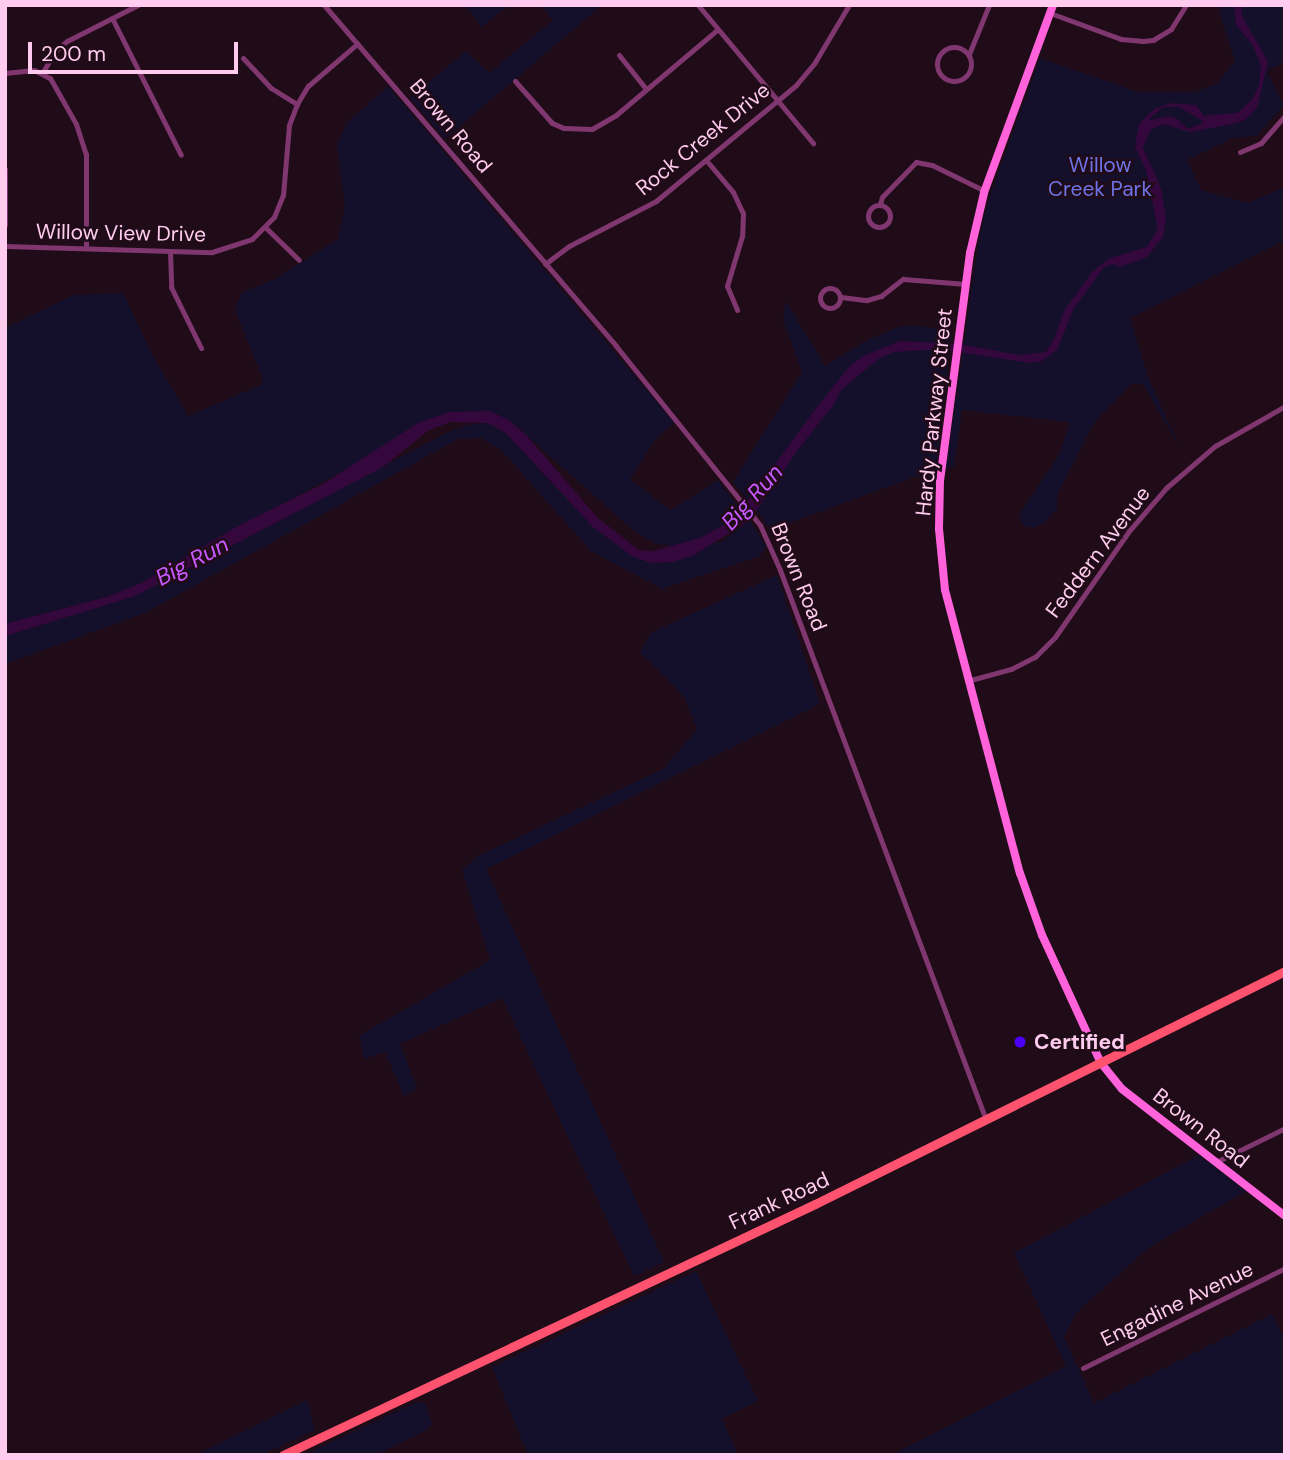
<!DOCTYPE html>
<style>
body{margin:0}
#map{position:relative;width:1290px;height:1460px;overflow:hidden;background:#200c18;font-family:"DM Sans",sans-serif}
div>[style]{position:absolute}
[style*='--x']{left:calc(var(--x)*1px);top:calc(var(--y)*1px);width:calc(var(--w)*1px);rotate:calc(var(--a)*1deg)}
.green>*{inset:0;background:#140f2a}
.water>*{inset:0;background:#35083d}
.minor>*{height:5px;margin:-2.5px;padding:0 2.5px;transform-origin:2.5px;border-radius:2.5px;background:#80366e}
.minor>.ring{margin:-2.5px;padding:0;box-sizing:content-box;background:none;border:5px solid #80366e;border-radius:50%}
.secondary>*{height:8px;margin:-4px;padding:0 4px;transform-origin:4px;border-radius:4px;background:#ff62da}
.primary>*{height:9px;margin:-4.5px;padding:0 4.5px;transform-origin:4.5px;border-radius:4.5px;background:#ff526e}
.dots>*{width:19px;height:19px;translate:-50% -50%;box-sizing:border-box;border:4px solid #200c18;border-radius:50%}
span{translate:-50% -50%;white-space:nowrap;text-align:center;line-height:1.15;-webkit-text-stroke:5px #200c18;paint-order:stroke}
.street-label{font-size:21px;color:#ffcbee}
.park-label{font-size:21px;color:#6e73e6}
.poi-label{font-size:21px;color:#ffcbee;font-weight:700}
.left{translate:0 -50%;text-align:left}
.water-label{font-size:23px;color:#c959ff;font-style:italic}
.frame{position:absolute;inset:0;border:7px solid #ffcbee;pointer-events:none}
.scale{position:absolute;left:28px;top:42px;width:210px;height:32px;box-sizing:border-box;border:4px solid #ffcbee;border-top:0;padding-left:9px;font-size:21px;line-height:24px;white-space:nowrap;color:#ffcbee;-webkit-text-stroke:5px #200c18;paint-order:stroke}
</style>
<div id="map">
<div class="green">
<i style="clip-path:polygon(465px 5px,509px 5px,482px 27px)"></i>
<i style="clip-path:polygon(541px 5px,602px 5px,445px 139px,410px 98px,466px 51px,489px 73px,553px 20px)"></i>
<i style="clip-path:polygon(1220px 5px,1285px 5px,1285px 62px,1267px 71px,1284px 106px,1256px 136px,1233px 138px,1187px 160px,1201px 190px,1248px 203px,1285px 187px,1285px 240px,1130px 318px,1148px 377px,1181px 450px,1143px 384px,1132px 383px,1094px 423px,1057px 495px,1057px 509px,1043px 524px,1034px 528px,1024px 526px,1019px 515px,1059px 455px,1070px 422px,962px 410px,954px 467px,946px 468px,978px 244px,988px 201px,1040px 58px,1138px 92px,1195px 92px,1218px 83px,1235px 60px,1219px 11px)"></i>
<i style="clip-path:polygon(388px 86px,674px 422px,656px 439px,630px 479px,670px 510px,718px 480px,741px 510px,729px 522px,700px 538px,672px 546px,656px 544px,634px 531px,509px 420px,449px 412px,141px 583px,110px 596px,5px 624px,5px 328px,74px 295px,123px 293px,152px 354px,188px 416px,261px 385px,263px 379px,235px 310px,241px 293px,275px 279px,338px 239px,345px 208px,337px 145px,346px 124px)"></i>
<i style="clip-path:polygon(786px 301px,825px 366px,865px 341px,901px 326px,923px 326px,952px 333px,936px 469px,784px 525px,774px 538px,759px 513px,733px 482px,802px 372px,783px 320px)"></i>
<i style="clip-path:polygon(488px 423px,506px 433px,593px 527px,632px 556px,721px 542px,750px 520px,766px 546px,760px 556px,662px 589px,591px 551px,502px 451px,481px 438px,458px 439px,145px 613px,5px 664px,5px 636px,135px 596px,450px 431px,473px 424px)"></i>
<i style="clip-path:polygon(777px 575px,820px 704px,486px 869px,664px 1262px,634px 1276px,502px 998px,400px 1044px,417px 1088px,404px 1096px,385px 1052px,364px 1059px,359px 1036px,490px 960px,462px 870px,478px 856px,663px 769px,697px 729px,684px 697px,640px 652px,652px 632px)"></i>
<i style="clip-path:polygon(1199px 1155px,1246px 1191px,1148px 1248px,1076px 1313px,1064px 1337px,1094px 1403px,1272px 1314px,1285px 1340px,1285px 1455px,891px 1455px,1066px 1366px,1014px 1253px)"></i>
<i style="clip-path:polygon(696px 1271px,758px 1401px,722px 1419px,738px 1455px,528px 1455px,492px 1367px)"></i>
<i style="clip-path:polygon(307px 1400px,315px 1430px,261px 1455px,196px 1455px)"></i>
<i style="clip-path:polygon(417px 1402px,425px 1403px,432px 1424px,425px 1431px,376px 1455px,304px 1455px)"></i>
</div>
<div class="water">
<i style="clip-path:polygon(evenodd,1234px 5px,1243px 5px,1241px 13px,1246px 23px,1268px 62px,1257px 108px,1245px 120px,1232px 124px,1190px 132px,1164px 124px,1150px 130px,1143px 148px,1161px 188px,1166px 219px,1163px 237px,1147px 257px,1120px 267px,1112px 264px,1103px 268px,1073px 310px,1057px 350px,1042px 361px,1030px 363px,940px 349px,894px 352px,878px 359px,840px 391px,834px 404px,797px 451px,750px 520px,694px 555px,673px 562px,650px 563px,632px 556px,593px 527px,506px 433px,488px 423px,450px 422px,429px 430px,383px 467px,135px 596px,5px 636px,5px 624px,110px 596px,141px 583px,240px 525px,323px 484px,418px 423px,449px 412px,489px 411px,509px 420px,527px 436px,598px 518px,639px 550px,653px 551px,700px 538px,729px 522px,741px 510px,817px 407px,849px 367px,863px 356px,900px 341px,959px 344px,1020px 355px,1046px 352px,1054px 339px,1065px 309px,1093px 271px,1110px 258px,1147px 247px,1158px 229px,1146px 170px,1135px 147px,1139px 124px,1154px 109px,1171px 103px,1196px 105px,1204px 116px,1237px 113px,1252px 100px,1259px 85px,1261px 66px,1253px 46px,1236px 24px,1234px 5px,1163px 107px,1179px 107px,1204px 122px,1188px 129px,1176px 118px,1168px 116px,1147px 121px,1163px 107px)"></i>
</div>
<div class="minor">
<i style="--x:324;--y:5;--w:449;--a:49.4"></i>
<i style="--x:616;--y:346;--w:230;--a:51.2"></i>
<i style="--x:760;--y:525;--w:49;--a:66"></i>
<i style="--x:780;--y:570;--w:587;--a:69.47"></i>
<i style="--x:698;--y:5;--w:180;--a:50.2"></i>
<i style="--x:1050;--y:13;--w:76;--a:20.1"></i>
<i style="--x:1121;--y:39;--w:22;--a:5"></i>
<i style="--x:1143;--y:41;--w:10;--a:-6"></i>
<i style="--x:1153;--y:40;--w:21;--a:-31"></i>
<i style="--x:1171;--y:29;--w:28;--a:-58"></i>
<i style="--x:112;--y:18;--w:153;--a:63.3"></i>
<i class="ring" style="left:937px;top:47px;width:29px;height:29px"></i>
<i style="--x:969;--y:54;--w:53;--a:-67.8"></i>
<i style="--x:619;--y:55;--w:43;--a:51.5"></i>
<i style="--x:243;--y:58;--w:41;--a:47"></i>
<i style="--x:271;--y:88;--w:31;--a:32"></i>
<i style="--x:5;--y:73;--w:29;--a:-6"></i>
<i style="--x:34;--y:70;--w:18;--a:27"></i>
<i style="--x:50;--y:78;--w:53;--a:60.5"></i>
<i style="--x:76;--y:124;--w:32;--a:72"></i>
<i style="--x:86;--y:154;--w:94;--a:90"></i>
<i style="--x:42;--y:73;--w:28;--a:-58"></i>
<i style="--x:57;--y:49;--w:13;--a:-39"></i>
<i style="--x:67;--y:41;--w:80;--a:-26.9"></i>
<i style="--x:515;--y:81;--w:56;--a:48.6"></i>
<i style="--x:552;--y:123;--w:13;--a:23"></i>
<i style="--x:564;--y:128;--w:28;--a:2"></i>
<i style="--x:592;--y:129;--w:28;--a:-30"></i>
<i style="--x:616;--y:115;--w:133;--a:-40.1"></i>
<i style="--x:1240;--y:152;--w:23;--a:-23"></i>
<i style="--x:1261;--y:143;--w:37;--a:-49"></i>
<i style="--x:706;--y:160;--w:42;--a:49.8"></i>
<i style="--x:733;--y:192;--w:23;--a:65"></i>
<i style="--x:743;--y:213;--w:23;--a:92"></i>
<i style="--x:742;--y:236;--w:52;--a:106.7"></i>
<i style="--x:727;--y:286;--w:26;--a:67"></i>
<i style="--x:5;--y:169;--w:56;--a:90"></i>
<i style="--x:880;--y:204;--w:7;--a:-74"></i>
<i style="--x:882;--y:197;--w:49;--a:-45.8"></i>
<i style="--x:916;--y:162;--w:16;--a:11"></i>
<i style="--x:932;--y:165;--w:59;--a:26.1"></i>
<i class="ring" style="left:868px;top:205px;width:17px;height:17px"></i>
<i style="--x:265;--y:227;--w:47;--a:44.1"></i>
<i style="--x:5;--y:246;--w:207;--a:1.7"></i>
<i style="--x:212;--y:252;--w:42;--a:-18"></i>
<i style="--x:252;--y:239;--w:31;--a:-45"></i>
<i style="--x:274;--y:217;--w:24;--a:-68"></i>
<i style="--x:283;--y:195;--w:70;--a:-85.1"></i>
<i style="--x:289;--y:125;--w:22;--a:-69"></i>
<i style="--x:297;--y:104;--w:21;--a:-59"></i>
<i style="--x:308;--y:86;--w:65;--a:-40.6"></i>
<i style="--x:170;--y:251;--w:36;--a:88"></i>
<i style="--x:171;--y:287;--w:68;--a:63.8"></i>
<i style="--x:545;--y:264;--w:30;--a:-37"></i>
<i style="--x:569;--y:246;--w:98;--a:-27.3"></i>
<i style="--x:656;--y:201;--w:182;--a:-39.6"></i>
<i style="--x:796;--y:85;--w:30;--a:-50"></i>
<i style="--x:815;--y:62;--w:66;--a:-59.2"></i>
<i class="ring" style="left:820px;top:288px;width:15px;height:15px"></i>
<i style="--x:841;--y:297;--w:26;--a:7"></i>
<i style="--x:867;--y:300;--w:15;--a:-16"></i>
<i style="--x:881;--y:296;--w:28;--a:-38"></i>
<i style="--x:903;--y:279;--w:63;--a:4.5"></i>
<i style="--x:967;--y:681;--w:46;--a:-15.3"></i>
<i style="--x:1011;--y:669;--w:27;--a:-27"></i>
<i style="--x:1035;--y:657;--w:28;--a:-45"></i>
<i style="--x:1055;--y:637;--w:129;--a:-55.1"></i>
<i style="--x:1129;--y:531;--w:57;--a:-49.3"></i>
<i style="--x:1166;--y:488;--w:65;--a:-40.6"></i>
<i style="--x:1215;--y:446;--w:81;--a:-29.7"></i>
<i style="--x:1216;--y:1162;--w:77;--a:-26.2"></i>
<i style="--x:1083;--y:1368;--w:225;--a:-26.3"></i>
</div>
<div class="secondary">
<i style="--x:1053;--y:5;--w:200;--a:110.2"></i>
<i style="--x:984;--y:193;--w:62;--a:103.1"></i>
<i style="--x:970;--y:253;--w:229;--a:97.5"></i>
<i style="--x:940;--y:480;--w:49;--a:91.2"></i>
<i style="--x:939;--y:529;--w:61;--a:84.4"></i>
<i style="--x:945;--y:590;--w:293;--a:75.2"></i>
<i style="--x:1020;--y:873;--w:66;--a:70.5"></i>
<i style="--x:1042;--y:935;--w:141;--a:65.3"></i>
<i style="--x:1101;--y:1063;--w:33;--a:51"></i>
<i style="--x:1122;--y:1089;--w:207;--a:37.9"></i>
</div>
<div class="primary">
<i style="--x:283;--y:1455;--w:588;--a:-25.26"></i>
<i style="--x:815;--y:1204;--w:525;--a:-26.37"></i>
</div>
<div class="dots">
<i style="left:1020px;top:1042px;background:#4c00f6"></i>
</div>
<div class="street-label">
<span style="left:451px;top:126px;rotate:50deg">Brown Road</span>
<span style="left:703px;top:139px;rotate:-39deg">Rock Creek Drive</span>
<span style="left:121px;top:233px;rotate:1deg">Willow View Drive</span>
<span style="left:934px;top:412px;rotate:-84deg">Hardy Parkway Street</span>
<span style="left:1098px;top:552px;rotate:-53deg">Feddern Avenue</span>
<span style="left:799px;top:577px;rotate:68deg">Brown Road</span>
<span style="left:1201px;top:1128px;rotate:38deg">Brown Road</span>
<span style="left:779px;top:1201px;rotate:-25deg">Frank Road</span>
<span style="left:1177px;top:1304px;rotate:-26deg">Engadine Avenue</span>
</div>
<div class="park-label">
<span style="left:1100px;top:177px">Willow<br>Creek Park</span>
</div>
<div class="poi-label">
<span class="left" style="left:1034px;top:1042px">Certified</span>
</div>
<div class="water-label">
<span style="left:752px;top:497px;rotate:-48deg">Big Run</span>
<span style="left:192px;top:561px;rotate:-28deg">Big Run</span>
</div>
<div class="frame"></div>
<div class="scale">200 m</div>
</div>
